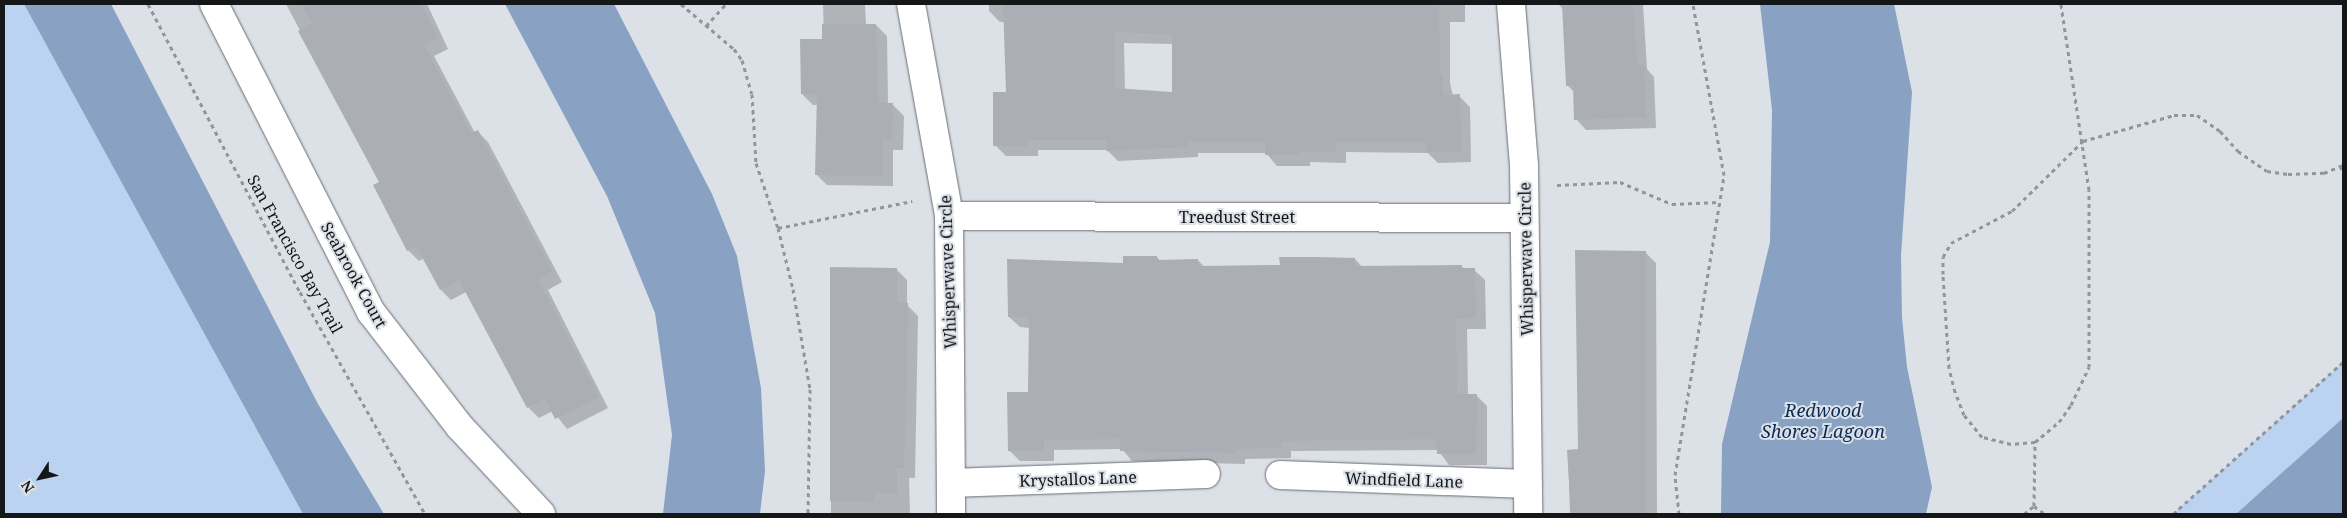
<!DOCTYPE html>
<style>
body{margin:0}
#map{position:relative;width:2347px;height:518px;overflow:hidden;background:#dce0e7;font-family:"Noto Serif",serif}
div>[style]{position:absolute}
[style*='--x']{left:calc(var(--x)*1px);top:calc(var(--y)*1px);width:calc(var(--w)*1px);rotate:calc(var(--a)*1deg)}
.green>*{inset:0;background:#bcd2f1}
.water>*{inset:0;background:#89a1c3}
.shadow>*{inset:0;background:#0003}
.building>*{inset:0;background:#abafb5}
.path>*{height:3px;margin-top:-1.5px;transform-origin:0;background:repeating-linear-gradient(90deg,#92959a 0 4px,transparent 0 8px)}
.roads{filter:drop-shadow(0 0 1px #696d73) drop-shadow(0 0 1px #696d73)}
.minor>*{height:28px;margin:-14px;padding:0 14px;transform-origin:14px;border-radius:14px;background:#fff}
span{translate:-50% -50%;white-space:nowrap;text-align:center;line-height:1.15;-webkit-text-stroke:4px #dce0e7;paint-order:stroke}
.street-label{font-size:16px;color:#141618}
.water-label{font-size:18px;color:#092b55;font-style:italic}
.frame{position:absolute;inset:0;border:5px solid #141618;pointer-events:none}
.north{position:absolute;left:15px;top:453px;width:50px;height:50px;-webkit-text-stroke:4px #dce0e7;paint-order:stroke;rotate:235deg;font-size:14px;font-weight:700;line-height:20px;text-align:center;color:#141618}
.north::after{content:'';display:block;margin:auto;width:18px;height:22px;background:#141618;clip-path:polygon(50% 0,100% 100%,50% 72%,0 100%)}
</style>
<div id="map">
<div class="green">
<i style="clip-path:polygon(4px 4px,24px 4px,303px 514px,4px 514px)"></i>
<i style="clip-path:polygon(2343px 362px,2343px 418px,2236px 514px,2173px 514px)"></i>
</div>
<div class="water">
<i style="clip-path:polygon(24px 4px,111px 4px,318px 404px,384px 514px,303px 514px)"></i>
<i style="clip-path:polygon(505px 4px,614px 4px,712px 194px,737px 256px,761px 388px,765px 471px,760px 514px,663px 514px,672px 435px,655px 313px,607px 196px)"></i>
<i style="clip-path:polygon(1760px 4px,1894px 4px,1912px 92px,1901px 256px,1902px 318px,1907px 367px,1932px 487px,1926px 514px,1721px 514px,1722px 444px,1770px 242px,1772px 110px)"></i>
<i style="clip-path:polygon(2343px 418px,2343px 514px,2236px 514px)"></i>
</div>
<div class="shadow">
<i style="clip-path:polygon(286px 4px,427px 4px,448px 49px,434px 56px,475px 133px,477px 131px,488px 142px,562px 282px,548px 290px,608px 408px,567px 429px,553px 411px,539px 418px,528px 407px,466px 292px,451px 300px,441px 290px,424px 258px,419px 261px,408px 250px,381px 182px)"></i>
<i style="clip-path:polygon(823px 4px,865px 4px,866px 25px,876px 25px,887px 36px,888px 105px,893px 105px,904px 116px,903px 150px,893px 150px,893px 186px,827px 185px,817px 175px,818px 105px,813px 105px,802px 94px,824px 41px)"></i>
<i style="clip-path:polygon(evenodd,989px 4px,1465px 4px,1465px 22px,1450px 22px,1450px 83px,1453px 96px,1459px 96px,1470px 107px,1471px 162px,1438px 163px,1428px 153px,1346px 152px,1346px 163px,1310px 162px,1310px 166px,1277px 166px,1266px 153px,1198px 153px,1198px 157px,1118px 161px,1107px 150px,1038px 150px,1038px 156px,1006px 156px,995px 145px,1007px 93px,1005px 22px,1000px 22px,989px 11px,989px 4px,1124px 43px,1174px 44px,1173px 93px,1125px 90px,1124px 43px)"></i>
<i style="clip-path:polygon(1558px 4px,1643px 4px,1647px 69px,1654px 77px,1656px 128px,1586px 130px,1576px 119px,1575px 93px,1567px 85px,1563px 9px)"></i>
<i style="clip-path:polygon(1645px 252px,1656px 263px,1657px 514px,1570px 514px,1568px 451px,1579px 451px)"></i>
<i style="clip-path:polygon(1157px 257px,1160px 261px,1198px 260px,1205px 268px,1281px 266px,1355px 259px,1362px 267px,1461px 267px,1474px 270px,1485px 280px,1486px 329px,1467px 329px,1468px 395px,1476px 395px,1487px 406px,1487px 465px,1449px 465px,1438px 450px,1291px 451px,1291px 458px,1245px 459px,1245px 464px,1132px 461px,1122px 449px,1054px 450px,1054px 461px,1020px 461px,1009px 450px,1029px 393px,1030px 328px,1020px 327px,1009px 317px,1124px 264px)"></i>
<i style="clip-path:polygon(831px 268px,896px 269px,907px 280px,907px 305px,918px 316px,915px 478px,909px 478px,910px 514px,831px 514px)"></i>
</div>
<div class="building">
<i style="clip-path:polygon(302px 4px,421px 4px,438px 38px,424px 45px,471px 133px,478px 130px,552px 271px,538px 279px,599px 397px,555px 419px,545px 399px,527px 408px,459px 280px,440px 290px,416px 246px,407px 251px,373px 185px,379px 182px,298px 31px,312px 24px)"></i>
<i style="clip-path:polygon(evenodd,1003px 4px,1439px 4px,1440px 74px,1443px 74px,1443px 95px,1460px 94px,1461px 152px,1426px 152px,1426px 142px,1336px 142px,1335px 152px,1299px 152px,1299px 155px,1265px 155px,1265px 142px,1188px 142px,1188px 147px,1106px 151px,1106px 140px,1027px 140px,1028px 146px,993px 146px,993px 92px,1006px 92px,1003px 4px,1114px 32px,1172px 34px,1172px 92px,1115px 88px,1114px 32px)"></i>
<i style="clip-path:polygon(1562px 4px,1633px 4px,1637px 65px,1644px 65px,1646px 117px,1574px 120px,1573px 85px,1566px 86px)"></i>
<i style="clip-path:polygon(822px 24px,876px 24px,878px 103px,893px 103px,892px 139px,883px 139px,883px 176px,815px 175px,817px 94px,801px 94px,800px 39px,822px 39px)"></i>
<i style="clip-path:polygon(1575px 250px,1646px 251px,1646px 514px,1571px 514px,1567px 450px,1578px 449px)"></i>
<i style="clip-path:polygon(1123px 256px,1157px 256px,1157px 260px,1198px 259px,1198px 266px,1280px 265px,1279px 257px,1317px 257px,1355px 258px,1355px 266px,1462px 265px,1462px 268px,1475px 268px,1476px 318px,1456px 319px,1457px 394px,1477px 394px,1476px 454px,1437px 454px,1436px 439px,1281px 441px,1281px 448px,1235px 449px,1235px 453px,1120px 451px,1120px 439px,1044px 440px,1044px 450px,1008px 451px,1007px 392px,1028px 392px,1029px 317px,1008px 317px,1007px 259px,1123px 263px)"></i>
<i style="clip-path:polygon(830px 267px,897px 268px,897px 303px,908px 303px,904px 468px,897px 468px,897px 493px,874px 493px,875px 502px,830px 501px)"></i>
</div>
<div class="path">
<i style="--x:148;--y:4;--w:326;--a:62.2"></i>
<i style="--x:300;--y:292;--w:255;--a:60.6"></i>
<i style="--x:681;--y:4;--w:70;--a:40.3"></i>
<i style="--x:734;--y:49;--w:14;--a:54"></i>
<i style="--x:742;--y:60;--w:35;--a:74"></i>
<i style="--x:752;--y:94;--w:69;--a:86.7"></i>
<i style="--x:756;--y:163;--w:69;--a:71.3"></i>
<i style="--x:778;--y:228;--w:63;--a:76.2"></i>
<i style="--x:793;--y:289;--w:101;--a:80.4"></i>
<i style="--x:810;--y:389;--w:125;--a:90.9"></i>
<i style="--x:706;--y:26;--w:30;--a:-48"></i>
<i style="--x:2341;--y:166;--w:8;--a:76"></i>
<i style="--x:1557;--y:185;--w:63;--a:-2.7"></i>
<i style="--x:1620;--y:182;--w:56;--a:22.9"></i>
<i style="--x:1672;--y:204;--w:47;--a:-2.4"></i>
<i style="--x:778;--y:228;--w:137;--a:-11.4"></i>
<i style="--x:2035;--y:442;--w:24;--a:175"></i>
<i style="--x:2011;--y:444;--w:30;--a:-166"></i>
<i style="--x:1982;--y:437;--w:28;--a:-129"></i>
<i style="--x:1964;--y:415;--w:25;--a:-111"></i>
<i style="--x:1955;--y:392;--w:25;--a:-104"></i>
<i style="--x:1949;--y:368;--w:94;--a:-93.7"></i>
<i style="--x:1943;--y:274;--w:17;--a:-90"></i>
<i style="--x:1943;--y:257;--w:16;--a:-60"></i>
<i style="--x:1951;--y:243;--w:69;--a:-27.7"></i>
<i style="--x:2012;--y:211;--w:100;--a:-44.6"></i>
<i style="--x:2083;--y:141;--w:95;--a:-15.9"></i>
<i style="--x:2174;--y:115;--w:23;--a:0"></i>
<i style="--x:2197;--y:115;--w:28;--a:35"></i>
<i style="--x:2220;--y:131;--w:27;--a:48"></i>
<i style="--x:2238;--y:151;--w:35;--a:35"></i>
<i style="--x:2267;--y:171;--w:21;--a:8"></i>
<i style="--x:2288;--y:174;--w:36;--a:-2"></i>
<i style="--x:2324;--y:173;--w:21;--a:-23"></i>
<i style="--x:2034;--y:506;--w:64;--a:-89.1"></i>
<i style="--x:2035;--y:442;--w:31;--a:-40"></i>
<i style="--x:2059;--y:422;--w:21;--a:-55"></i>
<i style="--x:2071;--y:405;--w:42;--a:-64.7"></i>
<i style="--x:2089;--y:367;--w:177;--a:-90"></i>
<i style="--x:2089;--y:190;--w:188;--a:-98.6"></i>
<i style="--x:1679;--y:514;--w:39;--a:-96"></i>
<i style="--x:1675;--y:475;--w:304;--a:-80.7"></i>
<i style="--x:1724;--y:175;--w:174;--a:-100.3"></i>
<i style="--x:2024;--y:514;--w:13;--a:-39"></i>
<i style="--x:2034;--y:506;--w:14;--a:36"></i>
<i style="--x:2173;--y:514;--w:228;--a:-41.8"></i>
</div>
<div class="roads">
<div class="minor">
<i style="--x:214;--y:4;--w:346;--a:63"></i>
<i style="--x:371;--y:312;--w:145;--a:52.3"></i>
<i style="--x:460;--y:427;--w:119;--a:47"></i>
<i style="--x:911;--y:4;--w:215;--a:79.8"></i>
<i style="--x:949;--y:216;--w:298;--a:89.6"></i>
<i style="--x:1511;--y:4;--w:162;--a:85.4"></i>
<i style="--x:1524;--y:165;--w:349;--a:89.3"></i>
<i style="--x:949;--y:216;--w:575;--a:0.2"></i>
<i style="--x:1280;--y:475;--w:248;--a:2.1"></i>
<i style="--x:951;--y:483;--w:255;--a:-2"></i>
</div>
</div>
<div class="street-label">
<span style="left:1237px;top:217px">Treedust Street</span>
<span style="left:295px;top:254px;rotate:61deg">San Francisco Bay Trail</span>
<span style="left:1526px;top:259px;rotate:-91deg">Whisperwave Circle</span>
<span style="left:948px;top:272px;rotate:-92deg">Whisperwave Circle</span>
<span style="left:354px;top:275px;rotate:61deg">Seabrook Court</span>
<span style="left:1078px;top:479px;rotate:-2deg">Krystallos Lane</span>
<span style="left:1404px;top:480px;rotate:2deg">Windfield Lane</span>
</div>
<div class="water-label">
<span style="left:1823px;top:421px">Redwood<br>Shores Lagoon</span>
</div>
<div class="frame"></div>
<div class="north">N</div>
</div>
